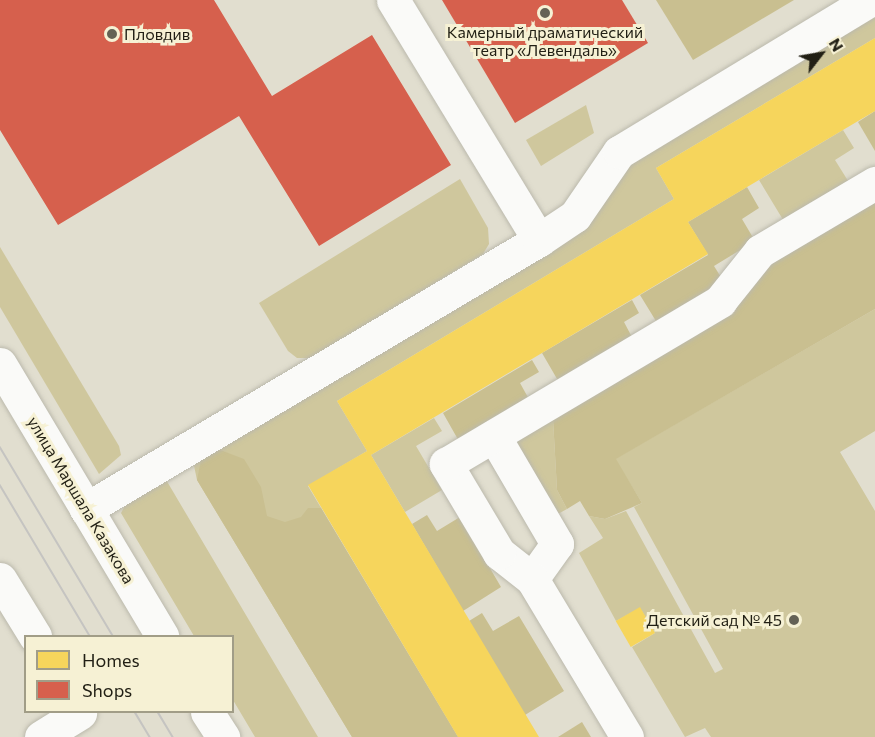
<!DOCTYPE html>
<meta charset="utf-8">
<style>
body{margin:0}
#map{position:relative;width:875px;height:737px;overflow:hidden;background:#e1decf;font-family:Commissioner,sans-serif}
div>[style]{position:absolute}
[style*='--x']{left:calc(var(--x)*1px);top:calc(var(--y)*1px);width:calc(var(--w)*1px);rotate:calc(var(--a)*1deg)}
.green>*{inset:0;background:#cfc79d}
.forest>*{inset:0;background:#c9bf90}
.homes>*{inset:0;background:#f6d55c;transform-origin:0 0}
.shops>*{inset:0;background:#d6604d}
.roads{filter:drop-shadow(0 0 2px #bbb9ac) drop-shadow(0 0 2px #bbb9ac)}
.minor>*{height:33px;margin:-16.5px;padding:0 16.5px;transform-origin:16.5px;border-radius:16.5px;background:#fafaf8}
.tram>*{height:1.5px;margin:-0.75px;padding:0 0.75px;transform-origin:0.75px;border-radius:0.75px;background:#c5c4c1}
.dots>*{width:16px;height:16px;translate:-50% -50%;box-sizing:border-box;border:3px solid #f6f1d4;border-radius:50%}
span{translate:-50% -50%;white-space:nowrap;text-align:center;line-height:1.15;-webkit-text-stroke:6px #f6f1d4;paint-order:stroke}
.poi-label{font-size:16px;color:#211f14}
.left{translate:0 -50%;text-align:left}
.right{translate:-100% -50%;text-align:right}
.street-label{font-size:16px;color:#211f14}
.legend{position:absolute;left:24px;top:635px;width:210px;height:78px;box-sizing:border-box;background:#f6f1d4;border:2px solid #a19d87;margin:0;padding:8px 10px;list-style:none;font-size:18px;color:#211f14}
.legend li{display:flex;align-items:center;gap:12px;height:30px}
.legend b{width:30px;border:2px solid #a19d87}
.north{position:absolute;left:791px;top:24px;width:60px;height:60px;-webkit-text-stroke:4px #f6f1d4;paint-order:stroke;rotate:59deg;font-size:16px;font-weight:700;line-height:24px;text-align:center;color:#211f14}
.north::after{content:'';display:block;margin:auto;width:21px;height:27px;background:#211f14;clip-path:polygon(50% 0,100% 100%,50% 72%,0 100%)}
</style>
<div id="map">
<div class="green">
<i style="clip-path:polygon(875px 16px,875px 38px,656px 168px,674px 199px,337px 401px,367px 451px,308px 486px,458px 737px,352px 737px,197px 480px,193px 461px,631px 162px)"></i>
<i style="clip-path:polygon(586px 105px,594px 133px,541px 166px,526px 140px)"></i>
<i style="clip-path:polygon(843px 130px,854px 148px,835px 160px,850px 184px,785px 223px,759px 180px)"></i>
<i style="clip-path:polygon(460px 179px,488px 228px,489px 244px,483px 254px,311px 358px,297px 358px,288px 351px,259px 303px)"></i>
<i style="clip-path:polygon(0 247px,119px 446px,121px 455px,99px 474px,0 307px)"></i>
<i style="clip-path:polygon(875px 309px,875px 431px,840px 452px,875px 511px,875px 737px,711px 737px,705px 728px,685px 737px,632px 647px,655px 633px,640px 608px,616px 621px,579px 553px,603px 538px,589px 516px,605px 519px,626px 511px,715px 673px,723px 669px,634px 507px,642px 503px,615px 459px)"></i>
<i style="clip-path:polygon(434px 418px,442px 431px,416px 446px,442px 490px,405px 512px,371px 455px)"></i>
<i style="clip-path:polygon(553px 419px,557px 490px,567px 509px,556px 515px,514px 444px)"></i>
<i style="clip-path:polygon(165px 478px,318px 737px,255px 737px,233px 700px,232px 636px,194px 636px,121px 513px,129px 498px)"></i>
</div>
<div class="forest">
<i style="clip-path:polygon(656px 0,794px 0,693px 60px)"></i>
<i style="clip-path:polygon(875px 111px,875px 151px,858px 122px)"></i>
<i style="clip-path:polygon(747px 187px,759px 208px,742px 219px,755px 241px,714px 266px,724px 282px,659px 326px,640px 295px,708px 255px,688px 222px)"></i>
<i style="clip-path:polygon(875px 203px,875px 309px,616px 459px,642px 503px,605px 519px,589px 516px,580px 501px,567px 509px,557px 490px,553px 419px,771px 261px)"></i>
<i style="clip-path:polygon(632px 300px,639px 313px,624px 322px,634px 341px,560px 384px,542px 353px)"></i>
<i style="clip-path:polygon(532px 360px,539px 372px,520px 383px,530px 401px,460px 443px,443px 413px)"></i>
<i style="clip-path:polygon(215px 448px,244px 459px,261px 487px,267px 516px,285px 522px,301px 517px,308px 508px,321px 508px,458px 737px,352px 737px,197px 480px,202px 455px)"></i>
<i style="clip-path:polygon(427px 515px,437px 531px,460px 517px,501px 587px,463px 611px,412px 524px)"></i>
<i style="clip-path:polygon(482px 613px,493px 631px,519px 616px,564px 691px,525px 715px,469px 621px)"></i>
<i style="clip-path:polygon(582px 722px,591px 737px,558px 737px)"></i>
</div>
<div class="homes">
<i style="clip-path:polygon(875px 38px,875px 111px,688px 222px,708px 254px,371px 455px,539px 737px,458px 737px,308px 485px,367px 451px,337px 401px,674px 199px,656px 168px)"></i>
<i style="left:640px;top:607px;width:30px;height:28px;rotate:60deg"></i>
</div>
<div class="shops">
<i style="clip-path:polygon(0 0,214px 0,272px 96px,372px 35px,451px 165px,319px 246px,239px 116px,58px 225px,0 130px)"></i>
<i style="clip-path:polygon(442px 0,622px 0,648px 43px,515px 123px)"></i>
</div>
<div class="roads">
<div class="minor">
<i style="--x:393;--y:0;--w:281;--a:58.7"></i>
<i style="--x:0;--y:364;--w:317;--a:59.2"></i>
<i style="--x:494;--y:436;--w:125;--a:59.7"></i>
<i style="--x:557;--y:544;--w:43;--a:125.5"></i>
<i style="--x:86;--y:509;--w:527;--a:-30.7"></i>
<i style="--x:539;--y:240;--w:43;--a:-33.7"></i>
<i style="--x:575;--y:216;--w:78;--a:-55.5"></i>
<i style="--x:619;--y:152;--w:293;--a:-31.2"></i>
<i style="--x:0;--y:579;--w:67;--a:58.4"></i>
<i style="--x:207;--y:712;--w:30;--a:57"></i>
<i style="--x:41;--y:737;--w:46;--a:-31.6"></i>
<i style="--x:627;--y:737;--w:184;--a:-121"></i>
<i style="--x:532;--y:579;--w:42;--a:-141.8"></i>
<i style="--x:499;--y:553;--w:104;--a:-120.8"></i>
<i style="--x:446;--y:464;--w:319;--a:-30.7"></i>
<i style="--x:720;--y:301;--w:64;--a:-51.3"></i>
<i style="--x:760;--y:251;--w:134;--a:-30.6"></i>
</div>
</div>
<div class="tram">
<i style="--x:0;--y:447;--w:220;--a:59.1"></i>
<i style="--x:0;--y:485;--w:176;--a:59.2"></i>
<i style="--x:135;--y:712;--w:29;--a:59"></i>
<i style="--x:158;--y:712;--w:29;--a:59"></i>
</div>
<div class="dots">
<i style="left:545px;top:13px;background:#646255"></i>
<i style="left:112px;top:34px;background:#646255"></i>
<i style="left:794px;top:620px;background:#646255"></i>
</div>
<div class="poi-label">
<span style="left:545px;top:41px">Камерный драматический<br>театр «Левендаль»</span>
<span class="left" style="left:124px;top:34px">Пловдив</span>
<span class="right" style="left:782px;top:620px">Детский сад № 45</span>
</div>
<div class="street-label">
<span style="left:81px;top:500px;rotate:59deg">улица Маршала Казакова</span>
</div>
<ul class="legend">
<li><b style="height:16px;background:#f6d55c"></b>Homes</li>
<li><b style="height:16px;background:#d6604d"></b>Shops</li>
</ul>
<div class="north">N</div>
</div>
